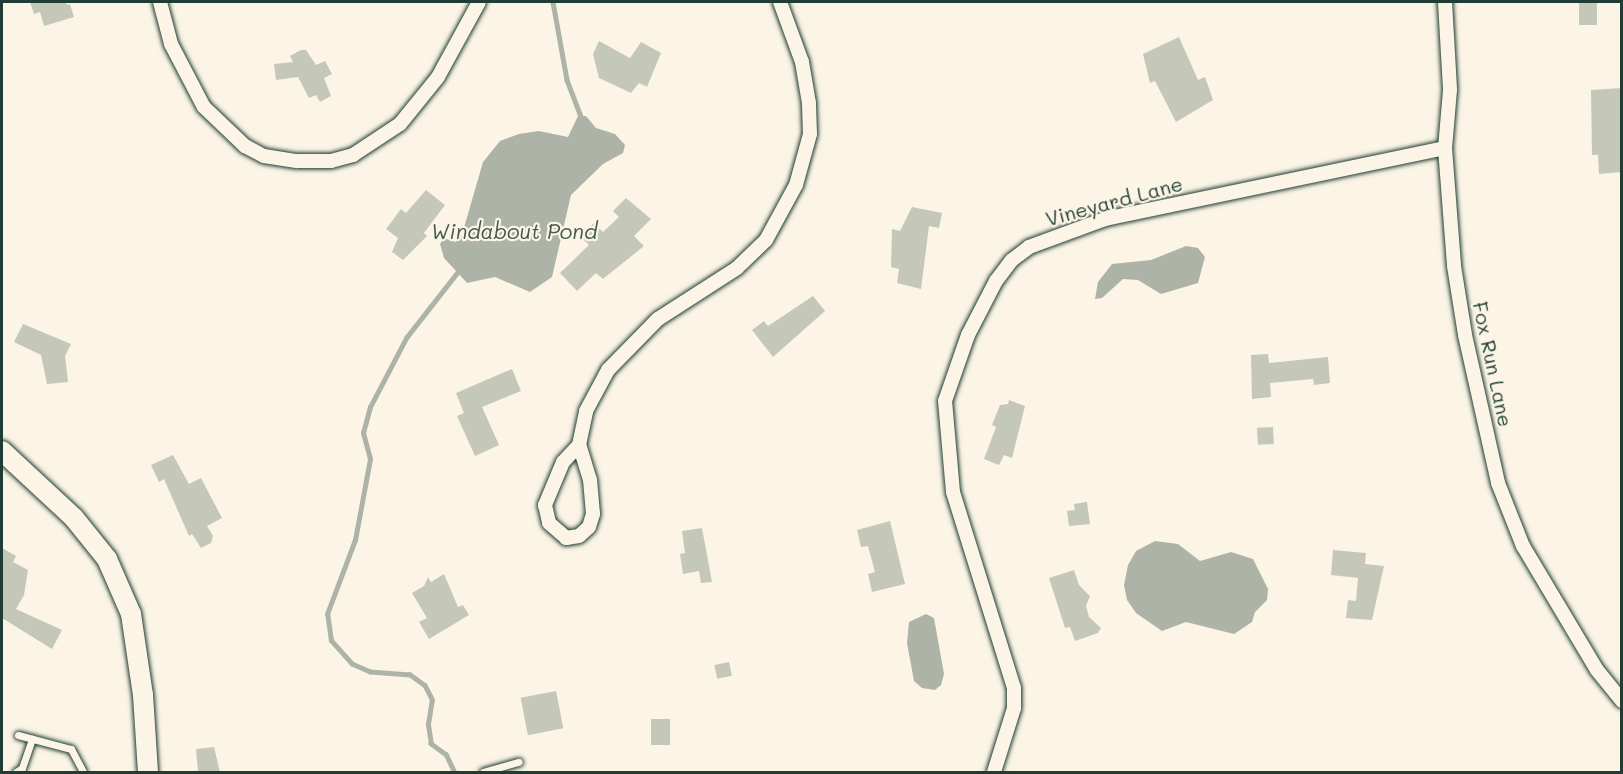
<!DOCTYPE html>
<style>
body{margin:0}
#map{position:relative;width:1623px;height:774px;overflow:hidden;background:#fcf5e5;font-family:Mali,sans-serif}
div>[style]{position:absolute}
[style*='--x']{left:calc(var(--x)*1px);top:calc(var(--y)*1px);width:calc(var(--w)*1px);rotate:calc(var(--a)*1deg)}
.water>*{inset:0;background:#aeb3a7}
.stream>*{height:4.5px;margin:-2.25px;padding:0 2.25px;transform-origin:2.25px;border-radius:2.25px;background:#aeb3a7}
.building>*{inset:0;background:#c5c7b9;transform-origin:0 0}
.roads{filter:drop-shadow(0 0 2px #1f3d34) drop-shadow(0 0 2px #1f3d34)}
.lane>*{height:7px;margin:-3.5px;padding:0 3.5px;transform-origin:3.5px;border-radius:3.5px;background:#fcf5e5}
.street>*{height:14px;margin:-7px;padding:0 7px;transform-origin:7px;border-radius:7px;background:#fcf5e5}
.secondary>*{height:20px;margin:-10px;padding:0 10px;transform-origin:10px;border-radius:10px;background:#fcf5e5}
span{translate:-50% -50%;white-space:nowrap;text-align:center;line-height:1.15;-webkit-text-stroke:4.5px #fcf5e5;paint-order:stroke}
.street-label{font-size:20px;color:#1f3d34}
.water-label{font-size:21px;color:#435a51;font-style:italic}
.frame{position:absolute;inset:0;border:3px solid #1f3d34;pointer-events:none}
</style>
<div id="map">
<div class="water">
<i style="clip-path:polygon(578px 116px,586px 116px,596px 128px,615px 134px,625px 145px,623px 153px,603px 164px,571px 195px,552px 277px,530px 292px,495px 277px,467px 283px,444px 258px,440px 244px,444px 238px,455px 242px,461px 238px,483px 162px,500px 141px,519px 134px,539px 131px,568px 137px)"></i>
<i style="clip-path:polygon(1186px 246px,1198px 248px,1205px 257px,1198px 283px,1161px 294px,1138px 280px,1123px 279px,1102px 298px,1095px 299px,1098px 282px,1112px 264px,1151px 260px)"></i>
<i style="clip-path:polygon(1155px 541px,1178px 544px,1200px 561px,1231px 552px,1253px 559px,1268px 589px,1267px 600px,1255px 612px,1252px 622px,1234px 634px,1186px 622px,1162px 631px,1136px 613px,1127px 600px,1124px 585px,1128px 565px,1136px 551px)"></i>
<i style="clip-path:polygon(926px 614px,934px 618px,944px 674px,941px 685px,935px 690px,922px 688px,914px 681px,907px 643px,909px 622px)"></i>
</div>
<div class="stream">
<i style="--x:553;--y:2;--w:79;--a:79.8"></i>
<i style="--x:567;--y:80;--w:42;--a:69"></i>
<i style="--x:454;--y:772;--w:19;--a:-115"></i>
<i style="--x:446;--y:755;--w:19;--a:-144"></i>
<i style="--x:431;--y:744;--w:20;--a:-99"></i>
<i style="--x:428;--y:724;--w:24;--a:-81"></i>
<i style="--x:432;--y:700;--w:16;--a:-117"></i>
<i style="--x:425;--y:686;--w:19;--a:-144"></i>
<i style="--x:410;--y:675;--w:40;--a:-175.7"></i>
<i style="--x:370;--y:672;--w:20;--a:-156"></i>
<i style="--x:352;--y:664;--w:31;--a:-132"></i>
<i style="--x:331;--y:641;--w:27;--a:-98"></i>
<i style="--x:327;--y:614;--w:79;--a:-69.3"></i>
<i style="--x:355;--y:540;--w:82;--a:-79.5"></i>
<i style="--x:370;--y:459;--w:27;--a:-105"></i>
<i style="--x:363;--y:433;--w:27;--a:-75"></i>
<i style="--x:370;--y:407;--w:78;--a:-62.4"></i>
<i style="--x:406;--y:338;--w:88;--a:-52"></i>
</div>
<div class="building">
<i style="clip-path:polygon(30px 2px,66px 2px,67px 5px,54px 9px,70px 4px,74px 17px,44px 26px,40px 12px,34px 14px)"></i>
<i style="left:1579px;top:2px;width:18px;height:23px"></i>
<i style="clip-path:polygon(1179px 37px,1198px 80px,1205px 77px,1213px 100px,1176px 122px,1155px 81px,1150px 83px,1143px 54px)"></i>
<i style="clip-path:polygon(599px 41px,630px 58px,641px 42px,661px 53px,647px 87px,639px 83px,631px 93px,599px 78px,593px 54px)"></i>
<i style="clip-path:polygon(301px 50px,306px 50px,316px 65px,325px 61px,332px 74px,324px 78px,331px 96px,320px 102px,316px 95px,309px 98px,298px 77px,276px 80px,274px 64px,293px 62px,290px 56px)"></i>
<i style="clip-path:polygon(1622px 88px,1622px 172px,1599px 174px,1598px 155px,1592px 155px,1591px 90px)"></i>
<i style="clip-path:polygon(426px 190px,445px 205px,424px 233px,427px 236px,403px 260px,392px 252px,398px 238px,386px 229px,401px 209px,406px 213px)"></i>
<i style="clip-path:polygon(626px 198px,651px 219px,634px 236px,644px 246px,603px 279px,596px 273px,577px 291px,560px 273px,589px 245px,580px 236px,594px 223px,603px 232px,619px 217px,613px 211px)"></i>
<i style="clip-path:polygon(912px 207px,942px 213px,939px 228px,929px 226px,921px 289px,897px 283px,899px 269px,891px 267px,892px 229px,900px 231px)"></i>
<i style="clip-path:polygon(813px 296px,825px 311px,773px 357px,752px 330px,764px 321px,768px 326px)"></i>
<i style="clip-path:polygon(23px 324px,71px 344px,65px 356px,68px 382px,47px 384px,41px 355px,14px 342px)"></i>
<i style="clip-path:polygon(1268px 354px,1269px 363px,1328px 357px,1330px 383px,1314px 385px,1313px 379px,1270px 383px,1271px 397px,1252px 399px,1251px 355px)"></i>
<i style="clip-path:polygon(512px 369px,521px 391px,482px 407px,499px 445px,475px 456px,457px 416px,464px 413px,456px 393px)"></i>
<i style="clip-path:polygon(1009px 400px,1025px 406px,1012px 458px,1004px 455px,999px 465px,984px 459px,996px 427px,992px 425px,1000px 405px,1008px 404px)"></i>
<i style="left:1273px;top:427px;width:17px;height:16px;rotate:87deg"></i>
<i style="clip-path:polygon(173px 455px,189px 484px,201px 478px,222px 518px,207px 526px,213px 536px,211px 543px,201px 548px,192px 534px,189px 536px,164px 479px,159px 482px,151px 465px)"></i>
<i style="clip-path:polygon(1087px 502px,1090px 524px,1069px 526px,1067px 511px,1075px 510px,1074px 504px)"></i>
<i style="clip-path:polygon(890px 521px,905px 584px,872px 592px,868px 574px,875px 572px,868px 546px,861px 547px,857px 530px)"></i>
<i style="clip-path:polygon(702px 528px,712px 582px,701px 583px,699px 571px,683px 574px,680px 554px,685px 553px,682px 531px)"></i>
<i style="clip-path:polygon(2px 548px,16px 556px,13px 562px,28px 570px,24px 595px,16px 609px,62px 630px,52px 649px,2px 618px)"></i>
<i style="clip-path:polygon(1333px 550px,1366px 553px,1365px 564px,1384px 566px,1372px 620px,1346px 618px,1348px 600px,1356px 601px,1358px 578px,1331px 575px)"></i>
<i style="clip-path:polygon(1074px 570px,1079px 585px,1090px 596px,1086px 606px,1089px 617px,1101px 628px,1098px 633px,1075px 641px,1070px 627px,1065px 628px,1049px 578px)"></i>
<i style="clip-path:polygon(444px 574px,458px 607px,463px 605px,469px 615px,429px 639px,419px 622px,427px 618px,412px 593px,424px 586px,428px 577px,431px 582px)"></i>
<i style="left:729px;top:662px;width:14px;height:15px;rotate:78deg"></i>
<i style="left:556px;top:691px;width:38px;height:36px;rotate:79deg"></i>
<i style="left:651px;top:719px;width:19px;height:26px"></i>
<i style="clip-path:polygon(214px 747px,220px 772px,198px 772px,196px 749px)"></i>
</div>
<div class="roads">
<div class="lane">
<i style="--x:18;--y:735;--w:55;--a:14.8"></i>
<i style="--x:71;--y:749;--w:26;--a:62"></i>
<i style="--x:16;--y:772;--w:7;--a:-34"></i>
<i style="--x:22;--y:768;--w:31;--a:-71"></i>
<i style="--x:483;--y:772;--w:37;--a:-16"></i>
</div>
<div class="street">
<i style="--x:160;--y:2;--w:43;--a:75.3"></i>
<i style="--x:171;--y:44;--w:71;--a:62.4"></i>
<i style="--x:204;--y:107;--w:57;--a:43.6"></i>
<i style="--x:245;--y:146;--w:21;--a:28"></i>
<i style="--x:264;--y:156;--w:33;--a:9"></i>
<i style="--x:297;--y:161;--w:34;--a:0"></i>
<i style="--x:331;--y:161;--w:23;--a:-15"></i>
<i style="--x:353;--y:155;--w:56;--a:-33.4"></i>
<i style="--x:400;--y:124;--w:60;--a:-51"></i>
<i style="--x:438;--y:77;--w:85;--a:-61.3"></i>
<i style="--x:1445;--y:2;--w:88;--a:86.7"></i>
<i style="--x:1450;--y:90;--w:58;--a:94.9"></i>
<i style="--x:1445;--y:148;--w:118;--a:85.6"></i>
<i style="--x:1454;--y:266;--w:70;--a:80.9"></i>
<i style="--x:1465;--y:335;--w:152;--a:77.4"></i>
<i style="--x:1498;--y:483;--w:68;--a:68.4"></i>
<i style="--x:1523;--y:546;--w:144;--a:59.2"></i>
<i style="--x:1597;--y:670;--w:40;--a:51"></i>
<i style="--x:579;--y:445;--w:23;--a:133"></i>
<i style="--x:563;--y:462;--w:47;--a:112.7"></i>
<i style="--x:545;--y:505;--w:18;--a:77"></i>
<i style="--x:549;--y:523;--w:23;--a:41"></i>
<i style="--x:566;--y:538;--w:13;--a:-9"></i>
<i style="--x:579;--y:536;--w:13;--a:-42"></i>
<i style="--x:589;--y:527;--w:14;--a:-73"></i>
<i style="--x:593;--y:514;--w:34;--a:-95"></i>
<i style="--x:590;--y:480;--w:37;--a:-107"></i>
<i style="--x:579;--y:445;--w:35;--a:-78"></i>
<i style="--x:586;--y:411;--w:47;--a:-61.8"></i>
<i style="--x:608;--y:370;--w:71;--a:-45.6"></i>
<i style="--x:658;--y:319;--w:94;--a:-32.8"></i>
<i style="--x:737;--y:268;--w:40;--a:-44"></i>
<i style="--x:766;--y:240;--w:63;--a:-61.4"></i>
<i style="--x:796;--y:185;--w:53;--a:-74.6"></i>
<i style="--x:810;--y:134;--w:31;--a:-92"></i>
<i style="--x:809;--y:103;--w:42;--a:-99.7"></i>
<i style="--x:802;--y:62;--w:64;--a:-110.1"></i>
<i style="--x:994;--y:772;--w:67;--a:-72.6"></i>
<i style="--x:1014;--y:708;--w:20;--a:-90"></i>
<i style="--x:1014;--y:688;--w:205;--a:-107.3"></i>
<i style="--x:953;--y:492;--w:91;--a:-95"></i>
<i style="--x:945;--y:401;--w:70;--a:-70.8"></i>
<i style="--x:968;--y:335;--w:61;--a:-62.6"></i>
<i style="--x:996;--y:281;--w:26;--a:-53"></i>
<i style="--x:1012;--y:260;--w:21;--a:-37"></i>
<i style="--x:1029;--y:247;--w:81;--a:-20.2"></i>
<i style="--x:1105;--y:219;--w:347;--a:-11.8"></i>
</div>
<div class="secondary">
<i style="--x:2;--y:451;--w:98;--a:42.9"></i>
<i style="--x:74;--y:518;--w:53;--a:51.2"></i>
<i style="--x:107;--y:559;--w:60;--a:66.4"></i>
<i style="--x:131;--y:614;--w:82;--a:81.6"></i>
<i style="--x:143;--y:695;--w:77;--a:86.3"></i>
</div>
</div>
<div class="street-label">
<span style="left:1114px;top:201px;rotate:-15deg">Vineyard Lane</span>
<span style="left:1493px;top:364px;rotate:78deg">Fox Run Lane</span>
</div>
<div class="water-label">
<span style="left:514px;top:231px">Windabout Pond</span>
</div>
<div class="frame"></div>
</div>
